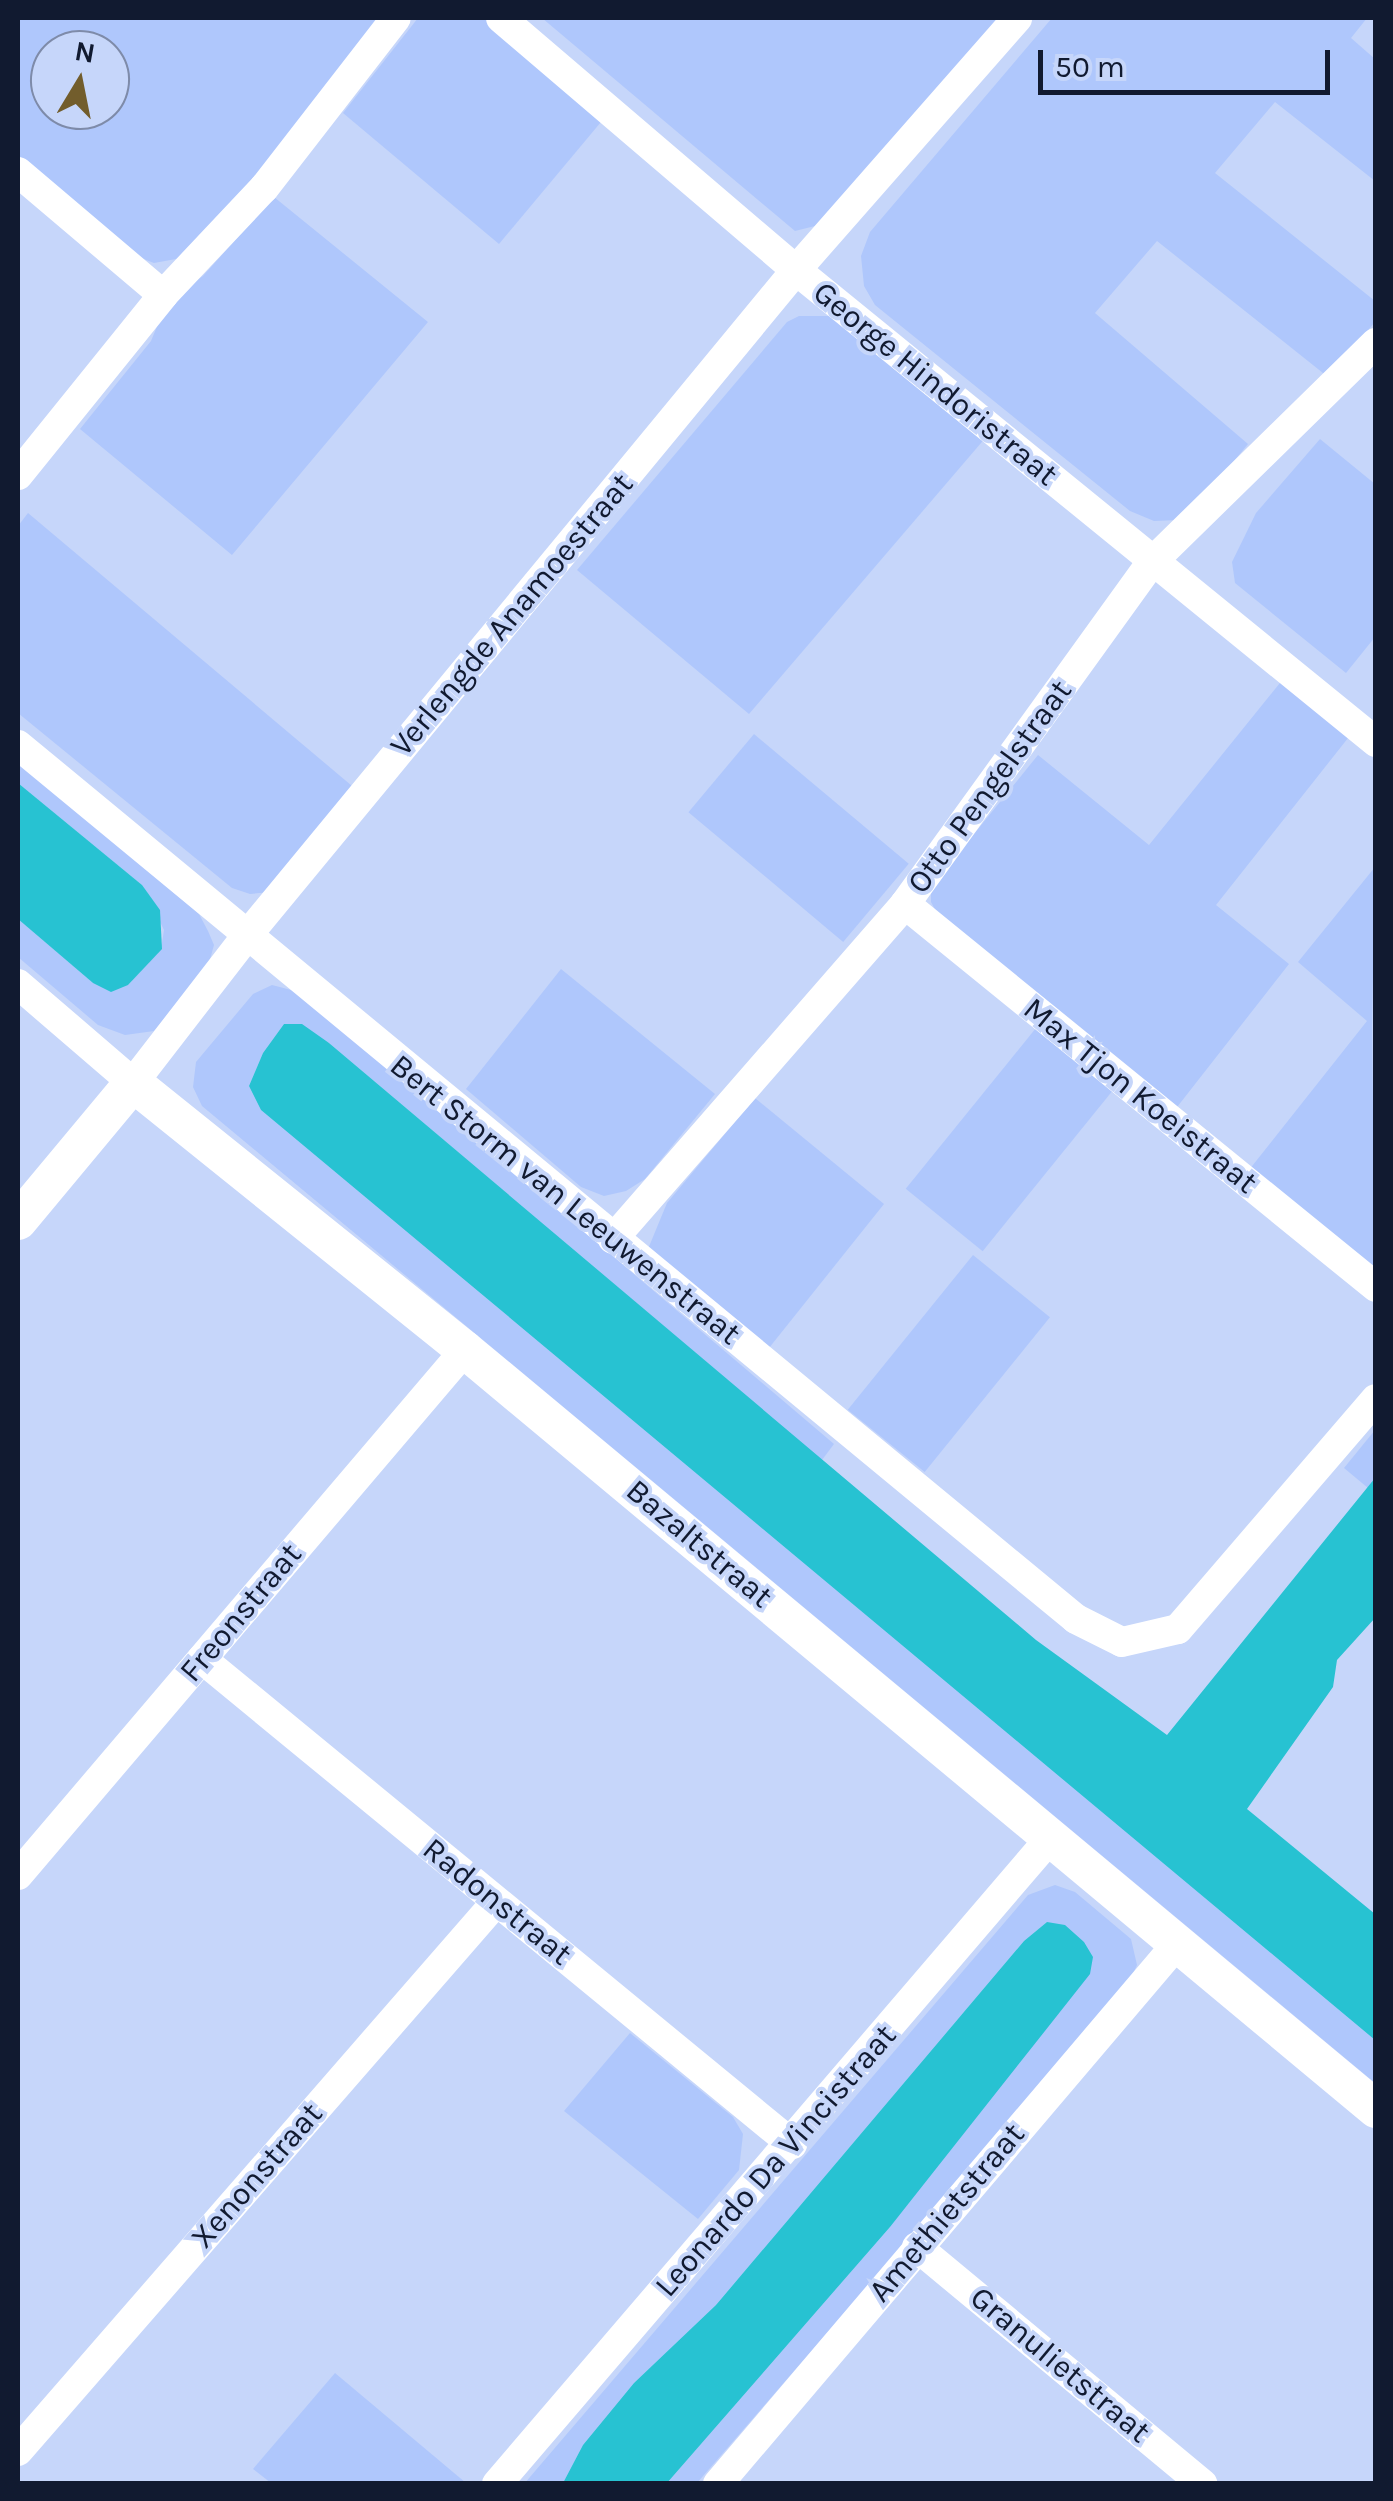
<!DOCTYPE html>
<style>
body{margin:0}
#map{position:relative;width:1393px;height:2501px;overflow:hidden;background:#c6d6fa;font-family:Karla,sans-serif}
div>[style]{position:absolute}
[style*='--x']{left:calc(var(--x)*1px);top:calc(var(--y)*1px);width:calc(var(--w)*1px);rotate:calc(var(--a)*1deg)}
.green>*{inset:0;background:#afc7fc;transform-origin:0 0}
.water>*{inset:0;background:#27c2d2}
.minor>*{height:30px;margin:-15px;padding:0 15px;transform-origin:15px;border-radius:15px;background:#fff}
.tertiary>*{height:38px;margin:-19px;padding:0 19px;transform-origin:19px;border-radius:19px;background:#fff}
span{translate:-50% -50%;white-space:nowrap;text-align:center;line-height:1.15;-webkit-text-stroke:8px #c6d6fa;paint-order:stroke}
.street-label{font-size:32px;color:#111a30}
.frame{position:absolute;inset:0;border:20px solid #111a30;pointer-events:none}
.north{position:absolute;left:30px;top:30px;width:100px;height:100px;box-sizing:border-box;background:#c6d6fa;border:2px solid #7e8ba9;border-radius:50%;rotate:10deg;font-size:28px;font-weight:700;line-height:40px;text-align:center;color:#111a30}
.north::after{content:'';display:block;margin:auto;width:35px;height:45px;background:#725d2c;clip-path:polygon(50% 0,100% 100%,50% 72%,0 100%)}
.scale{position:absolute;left:1038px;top:50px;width:292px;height:45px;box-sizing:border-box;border:5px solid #111a30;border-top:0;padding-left:12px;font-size:30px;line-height:35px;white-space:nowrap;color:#111a30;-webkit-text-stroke:8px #c6d6fa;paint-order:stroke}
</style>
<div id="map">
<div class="green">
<i style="clip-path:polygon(evenodd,18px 18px,398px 18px,187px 257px,154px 263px,141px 258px,18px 155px,18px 18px,50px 50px,110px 50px,110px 110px,50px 110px,50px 50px)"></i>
<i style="clip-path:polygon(418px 18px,487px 18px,606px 116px,499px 244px,343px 113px)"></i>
<i style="clip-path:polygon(542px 18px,1001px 18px,819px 225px,795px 231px)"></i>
<i style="clip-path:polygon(1052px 18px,1367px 18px,1351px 38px,1375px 59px,1375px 181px,1275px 102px,1215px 173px,1375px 301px,1375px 322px,1328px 377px,1157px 241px,1095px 313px,1248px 444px,1193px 511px,1178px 520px,1154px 521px,1130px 511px,875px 305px,864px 286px,861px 256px,870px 232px)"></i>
<i style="clip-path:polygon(274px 197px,428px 322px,232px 555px,80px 429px,151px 341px,163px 312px,179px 292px,203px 276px)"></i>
<i style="clip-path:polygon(799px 316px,832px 316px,987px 436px,749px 714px,577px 570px,787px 322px)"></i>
<i style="clip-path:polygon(1320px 439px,1375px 484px,1375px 637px,1346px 673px,1235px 583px,1232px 562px,1256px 513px)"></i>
<i style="clip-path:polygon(28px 513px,358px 791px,271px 892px,250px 894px,232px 888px,18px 713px,18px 526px)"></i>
<i style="clip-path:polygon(1284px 678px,1352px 733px,1216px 905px,1289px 964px,1174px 1111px,939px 917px,931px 902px,931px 887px,1038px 755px,1149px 845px)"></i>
<i style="left:754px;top:734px;width:202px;height:102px;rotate:40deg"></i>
<i style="clip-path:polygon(18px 762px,199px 914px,208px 931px,214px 945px,209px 963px,154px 1031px,125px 1035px,98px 1025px,18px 957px,18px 919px,93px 983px,128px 985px,161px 949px,164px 930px,142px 885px,18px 783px)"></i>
<i style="clip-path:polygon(1375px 867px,1372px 1026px,1375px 1280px,1245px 1175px,1367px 1021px,1298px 962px)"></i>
<i style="clip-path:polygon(561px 969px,715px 1094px,645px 1179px,626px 1191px,604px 1196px,581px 1187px,466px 1089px)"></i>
<i style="clip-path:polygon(272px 985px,295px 991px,317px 1005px,834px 1444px,822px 1460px,329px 1043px,284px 1024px,263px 1053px,249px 1086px,261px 1110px,1375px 2040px,1375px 2083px,202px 1106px,193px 1087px,196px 1062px,253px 994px)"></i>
<i style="left:1036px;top:1028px;width:99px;height:207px;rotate:39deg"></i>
<i style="clip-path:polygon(755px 1098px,884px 1204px,761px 1358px,648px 1249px,667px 1203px)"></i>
<i style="left:973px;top:1255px;width:99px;height:199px;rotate:39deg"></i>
<i style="clip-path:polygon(1375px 1430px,1375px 1478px,1368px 1488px,1344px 1468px)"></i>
<i style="clip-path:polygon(1055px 1885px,1075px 1892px,1131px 1939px,1137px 1965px,1127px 1987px,697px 2483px,667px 2483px,890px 2227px,1047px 1922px,1024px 1941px,716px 2305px,634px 2383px,583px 2445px,563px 2483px,524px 2484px,1028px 1895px)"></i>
<i style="clip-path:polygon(630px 2033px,733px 2117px,743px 2134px,739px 2170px,698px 2219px,564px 2111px)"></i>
<i style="clip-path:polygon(335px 2373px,466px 2483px,271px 2483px,253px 2469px)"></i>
</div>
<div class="water">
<i style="clip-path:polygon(18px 783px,142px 885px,160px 910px,162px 949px,128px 985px,111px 992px,93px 983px,18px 919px)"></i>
<i style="clip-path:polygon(284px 1024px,302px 1024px,329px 1043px,1036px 1640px,1167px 1735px,1375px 1478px,1375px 1618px,1337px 1660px,1333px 1687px,1247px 1809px,1375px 1914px,1375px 2040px,261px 1110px,249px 1086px,263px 1053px)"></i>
<i style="clip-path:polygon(1047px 1922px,1065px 1925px,1084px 1942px,1093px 1957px,1090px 1974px,890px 2227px,667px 2483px,563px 2483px,583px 2445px,634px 2383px,716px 2305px,1024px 1941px)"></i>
</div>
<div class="minor">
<i style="--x:501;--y:18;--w:388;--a:40.5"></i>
<i style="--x:796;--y:270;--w:748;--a:39.14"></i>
<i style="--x:18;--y:172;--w:190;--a:40.3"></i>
<i style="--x:18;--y:475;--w:231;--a:-51.1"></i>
<i style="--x:163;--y:295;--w:147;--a:-46.7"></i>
<i style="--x:264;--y:188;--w:215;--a:-52.2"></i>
<i style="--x:18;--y:745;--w:1372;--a:39.56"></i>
<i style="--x:1076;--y:1619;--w:51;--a:26.6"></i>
<i style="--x:1122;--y:1642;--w:57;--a:-13.1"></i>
<i style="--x:1178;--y:1629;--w:303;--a:-49.3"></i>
<i style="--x:905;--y:904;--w:607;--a:39.12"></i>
<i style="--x:18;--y:984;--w:152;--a:40.7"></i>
<i style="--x:133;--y:1083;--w:183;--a:-52.3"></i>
<i style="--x:245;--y:938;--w:866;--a:-50.48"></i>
<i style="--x:796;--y:270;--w:335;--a:-48.7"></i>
<i style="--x:613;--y:1239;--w:444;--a:-48.9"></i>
<i style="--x:905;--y:904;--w:422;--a:-54.2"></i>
<i style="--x:1152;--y:562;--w:313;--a:-44.4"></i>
<i style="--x:202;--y:1659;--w:764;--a:39.42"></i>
<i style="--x:18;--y:1875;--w:690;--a:-49.59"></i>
<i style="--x:917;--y:2247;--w:371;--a:39.7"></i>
<i style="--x:18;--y:2451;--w:728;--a:-48.95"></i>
<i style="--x:497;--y:2484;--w:853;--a:-49.42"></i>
<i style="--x:718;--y:2484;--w:709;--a:-49.64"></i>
</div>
<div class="tertiary">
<i style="--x:18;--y:1221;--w:180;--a:-50.2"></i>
<i style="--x:133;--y:1083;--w:426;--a:38.8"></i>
<i style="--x:465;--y:1350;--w:1186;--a:39.8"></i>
</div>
<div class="street-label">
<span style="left:935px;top:384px;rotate:39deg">George Hindoristraat</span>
<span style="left:512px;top:615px;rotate:-50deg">Verlengde Anamoestraat</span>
<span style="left:990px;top:787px;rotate:-54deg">Otto Pengelstraat</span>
<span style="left:1140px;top:1096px;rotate:39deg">Max Tjon Koeistraat</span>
<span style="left:565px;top:1200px;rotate:39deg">Bert Storm van Leeuwenstraat</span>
<span style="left:699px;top:1544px;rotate:40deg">Bazaltstraat</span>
<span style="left:241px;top:1613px;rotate:-50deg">Freonstraat</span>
<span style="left:497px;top:1902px;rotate:39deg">Radonstraat</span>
<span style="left:776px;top:2161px;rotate:-49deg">Leonardo Da Vincistraat</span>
<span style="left:257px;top:2176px;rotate:-49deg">Xenonstraat</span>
<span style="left:947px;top:2213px;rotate:-50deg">Amethietstraat</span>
<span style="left:1060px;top:2365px;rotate:40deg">Granulietstraat</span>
</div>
<div class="frame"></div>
<div class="north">N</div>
<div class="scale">50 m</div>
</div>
